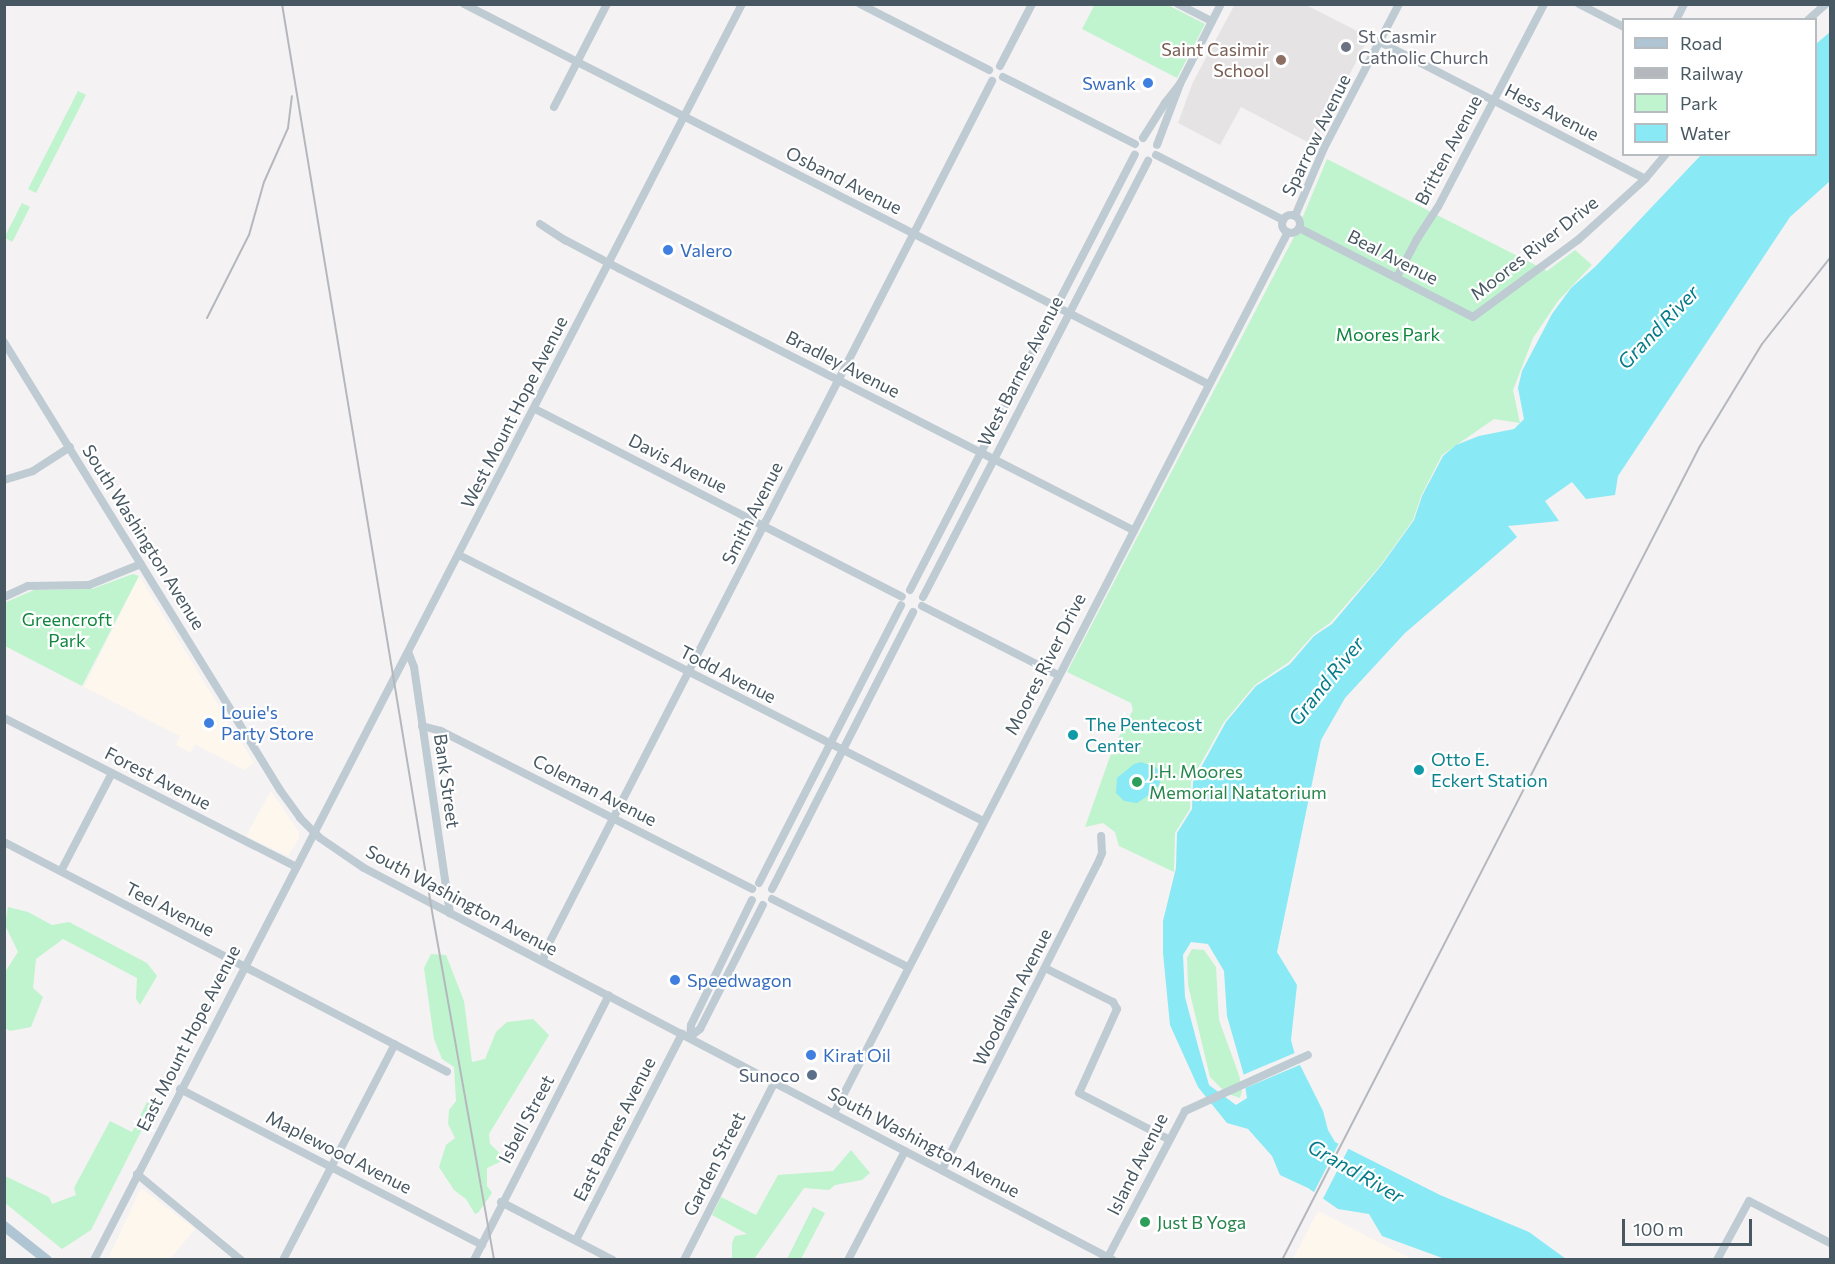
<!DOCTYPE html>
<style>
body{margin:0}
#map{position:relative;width:1835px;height:1264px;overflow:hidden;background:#f5f2f3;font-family:Commissioner,sans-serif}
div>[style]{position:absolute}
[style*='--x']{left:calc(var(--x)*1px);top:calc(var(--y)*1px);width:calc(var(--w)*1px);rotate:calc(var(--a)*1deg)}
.commercial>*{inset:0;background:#fef7ed}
.education>*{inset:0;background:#e6e3e5}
.green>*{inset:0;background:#bff4ce;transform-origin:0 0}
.water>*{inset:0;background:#89e9f4}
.pier>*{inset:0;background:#f5f2f3;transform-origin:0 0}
.minor>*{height:8px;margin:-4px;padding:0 4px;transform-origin:4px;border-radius:4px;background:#bfcbd3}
.minor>.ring{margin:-4px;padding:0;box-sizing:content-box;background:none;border:8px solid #bfcbd3;border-radius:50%}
.major>*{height:10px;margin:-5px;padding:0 5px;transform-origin:5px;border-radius:5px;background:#b0c5d3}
.rail>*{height:2px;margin:-1px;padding:0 1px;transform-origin:1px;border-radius:1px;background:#b4b8bd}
.dots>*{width:16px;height:16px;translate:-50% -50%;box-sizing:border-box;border:3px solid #fff;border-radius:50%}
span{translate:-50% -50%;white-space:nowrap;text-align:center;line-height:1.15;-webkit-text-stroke:4.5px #fff;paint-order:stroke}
.worship-label{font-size:18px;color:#5b616d}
.left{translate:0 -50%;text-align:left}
.education-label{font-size:18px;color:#785e54}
.right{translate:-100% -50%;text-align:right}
.shop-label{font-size:18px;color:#366cbe}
.street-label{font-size:18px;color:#485862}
.park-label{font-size:18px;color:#10863f}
.culture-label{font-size:18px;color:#0d838f}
.leisure-label{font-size:18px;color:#27864d}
.service-label{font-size:18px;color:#4e5e75}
.water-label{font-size:20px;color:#057b89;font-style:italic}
.frame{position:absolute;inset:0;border:6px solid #485862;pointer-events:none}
.legend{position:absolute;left:1622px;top:18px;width:195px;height:138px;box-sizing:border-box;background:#fff;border:2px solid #b6bcc0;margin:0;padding:8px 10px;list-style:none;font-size:18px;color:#485862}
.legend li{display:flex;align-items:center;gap:12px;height:30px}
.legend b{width:30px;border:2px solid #b6bcc0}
.scale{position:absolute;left:1622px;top:1219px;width:130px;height:27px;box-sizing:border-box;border:3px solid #485862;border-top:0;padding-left:8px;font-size:18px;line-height:21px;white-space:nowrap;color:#485862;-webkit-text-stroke:4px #fff;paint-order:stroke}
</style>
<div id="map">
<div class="commercial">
<i style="clip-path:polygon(139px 576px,254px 763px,244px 770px,195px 744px,190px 753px,176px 745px,180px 736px,84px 687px)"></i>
<i style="clip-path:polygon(271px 791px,299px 832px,299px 838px,288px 856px,246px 836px)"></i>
<i style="clip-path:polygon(141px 1188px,195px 1229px,170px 1259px,108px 1259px)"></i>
<i style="clip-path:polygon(1318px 1211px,1412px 1259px,1293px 1259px)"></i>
</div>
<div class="education">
<i style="clip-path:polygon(1235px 4px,1306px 5px,1369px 37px,1313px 145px,1241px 107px,1220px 145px,1178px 123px,1193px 82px)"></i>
</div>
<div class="green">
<i style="clip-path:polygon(1095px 4px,1168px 5px,1205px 24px,1177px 78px,1082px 29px)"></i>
<i style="left:78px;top:91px;width:9px;height:110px;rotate:27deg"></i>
<i style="clip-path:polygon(1327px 159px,1547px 271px,1575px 250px,1592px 265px,1558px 301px,1533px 338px,1513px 390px,1520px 423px,1494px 419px,1442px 455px,1421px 496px,1413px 520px,1380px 566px,1330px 623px,1313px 635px,1289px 662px,1255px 685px,1224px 722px,1191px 781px,1190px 809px,1175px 833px,1174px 872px,1119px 846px,1115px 832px,1103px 823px,1085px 827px,1113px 748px,1133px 710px,1131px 703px,1067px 672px,1296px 233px)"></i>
<i style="left:22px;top:203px;width:9px;height:39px;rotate:27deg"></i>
<i style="clip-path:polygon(133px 574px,139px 576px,82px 686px,5px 646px,4px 603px,34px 590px,92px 589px)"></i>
<i style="clip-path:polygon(8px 907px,28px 912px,52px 925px,69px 922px,147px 963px,157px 976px,140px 1005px,136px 999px,137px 978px,63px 939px,36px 959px,33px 988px,43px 997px,31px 1027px,10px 1031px,5px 1028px,5px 972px,18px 952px,5px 925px)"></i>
<i style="clip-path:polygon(1192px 949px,1204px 950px,1216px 967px,1219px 1020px,1239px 1075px,1242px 1090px,1240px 1098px,1226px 1093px,1210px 1077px,1188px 985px,1187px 958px)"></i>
<i style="clip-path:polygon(431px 954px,446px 955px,464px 1001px,472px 1062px,485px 1059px,496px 1032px,507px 1022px,533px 1019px,549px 1035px,489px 1134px,490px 1144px,506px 1159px,487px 1168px,487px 1186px,492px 1193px,478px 1213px,475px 1214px,466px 1199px,454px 1190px,439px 1167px,446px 1145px,455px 1138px,448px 1124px,449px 1110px,456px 1101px,454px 1067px,442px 1059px,434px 1039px,424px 968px)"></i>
<i style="clip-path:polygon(147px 1102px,154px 1106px,91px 1230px,62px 1249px,5px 1203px,5px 1176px,49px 1197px,52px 1204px,76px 1195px,74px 1188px,110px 1121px,132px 1132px)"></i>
<i style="clip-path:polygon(851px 1150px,870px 1173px,862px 1180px,835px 1185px,829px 1190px,804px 1188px,754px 1259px,732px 1259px,732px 1243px,735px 1236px,747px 1234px,712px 1215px,721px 1197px,756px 1215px,778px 1175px,833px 1171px)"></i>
<i style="clip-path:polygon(813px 1207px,825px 1213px,801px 1259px,787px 1259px)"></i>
</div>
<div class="water">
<i style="clip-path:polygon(evenodd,1830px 32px,1830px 181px,1790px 217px,1618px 476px,1615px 495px,1586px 499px,1572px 482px,1545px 501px,1559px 521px,1508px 526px,1517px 537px,1405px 633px,1345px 698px,1321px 740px,1277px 952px,1297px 985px,1291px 1040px,1295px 1055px,1323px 1111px,1328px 1130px,1335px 1142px,1440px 1195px,1529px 1232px,1566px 1259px,1445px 1259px,1382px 1236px,1369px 1214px,1338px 1209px,1308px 1188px,1280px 1175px,1272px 1156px,1248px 1129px,1227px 1123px,1198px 1087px,1170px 1025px,1163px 953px,1163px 921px,1176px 868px,1177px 833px,1192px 809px,1193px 782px,1226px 722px,1256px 686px,1290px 664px,1314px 636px,1332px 624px,1381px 566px,1414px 520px,1422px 496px,1443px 456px,1456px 445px,1479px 436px,1514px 429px,1524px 419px,1518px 388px,1522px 371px,1552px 314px,1571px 288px,1596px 266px,1701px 155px,1816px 154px,1816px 44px,1830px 32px,1191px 942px,1208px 944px,1224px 971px,1227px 1016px,1243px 1072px,1247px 1098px,1236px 1105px,1209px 1085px,1198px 1046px,1185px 997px,1183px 955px,1191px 942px)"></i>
<i style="clip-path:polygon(1141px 762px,1157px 768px,1161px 778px,1159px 785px,1152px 793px,1137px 803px,1124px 801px,1116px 793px,1117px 778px,1134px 764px)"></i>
</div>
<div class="pier">
<i style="left:1297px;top:1052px;width:13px;height:61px;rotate:67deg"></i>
<i style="left:1340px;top:1141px;width:11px;height:60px;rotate:27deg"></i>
</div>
<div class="minor">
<i style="--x:464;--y:4;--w:835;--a:27.06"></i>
<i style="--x:860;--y:4;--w:145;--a:27.1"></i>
<i style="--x:1178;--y:4;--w:38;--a:27"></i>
<i style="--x:1579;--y:4;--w:51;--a:27.1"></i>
<i style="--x:1676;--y:20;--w:18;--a:-63"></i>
<i style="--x:1808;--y:20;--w:24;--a:-42"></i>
<i style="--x:1380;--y:42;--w:298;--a:27.3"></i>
<i style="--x:1000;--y:66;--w:70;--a:-62.7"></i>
<i style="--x:1003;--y:77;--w:148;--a:26.9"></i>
<i style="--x:1180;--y:84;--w:90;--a:-62.9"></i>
<i style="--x:554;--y:107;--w:116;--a:-62.8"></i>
<i style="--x:1143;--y:138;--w:41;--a:-57.8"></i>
<i style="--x:1165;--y:103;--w:24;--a:-52"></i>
<i style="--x:1180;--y:84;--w:65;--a:110.7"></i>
<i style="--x:1156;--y:155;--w:143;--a:27.1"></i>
<i class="ring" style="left:1282px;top:215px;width:10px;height:10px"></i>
<i style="--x:1295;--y:216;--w:74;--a:-66.9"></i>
<i style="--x:1324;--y:148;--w:162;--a:-62.5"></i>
<i style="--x:540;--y:224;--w:30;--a:33"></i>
<i style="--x:565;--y:240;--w:62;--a:27.8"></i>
<i style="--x:620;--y:269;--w:576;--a:26.97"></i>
<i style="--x:1299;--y:228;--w:195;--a:27.1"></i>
<i style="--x:1473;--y:317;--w:130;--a:-36.3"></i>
<i style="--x:1578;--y:240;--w:91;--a:-42.3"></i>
<i style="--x:1645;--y:179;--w:33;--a:-50"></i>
<i style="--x:1397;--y:277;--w:43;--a:-62.2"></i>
<i style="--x:1417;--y:239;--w:38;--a:-57"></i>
<i style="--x:1438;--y:207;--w:229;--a:-62.4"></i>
<i style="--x:4;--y:342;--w:526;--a:58.36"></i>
<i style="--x:280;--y:790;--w:34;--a:54"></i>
<i style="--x:300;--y:818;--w:28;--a:45"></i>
<i style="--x:320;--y:838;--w:53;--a:34.3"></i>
<i style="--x:364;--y:868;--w:845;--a:27.63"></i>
<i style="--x:535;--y:409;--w:412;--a:27.1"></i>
<i style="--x:4;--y:480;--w:30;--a:-17"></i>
<i style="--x:33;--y:471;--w:44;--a:-33"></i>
<i style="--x:459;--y:555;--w:588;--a:26.91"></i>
<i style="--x:910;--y:590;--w:490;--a:-62.7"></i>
<i style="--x:4;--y:597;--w:26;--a:-25"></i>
<i style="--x:28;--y:586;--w:61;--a:-0.9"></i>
<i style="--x:89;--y:585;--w:56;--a:-22"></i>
<i style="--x:923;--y:597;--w:491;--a:-62.7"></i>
<i style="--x:922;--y:606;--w:153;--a:26.9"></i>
<i style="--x:409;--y:654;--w:14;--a:69"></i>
<i style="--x:414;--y:667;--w:249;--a:81.7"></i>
<i style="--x:4;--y:718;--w:328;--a:27"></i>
<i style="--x:422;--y:726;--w:20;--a:15"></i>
<i style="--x:441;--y:731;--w:349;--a:26.9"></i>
<i style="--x:4;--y:842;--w:499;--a:27.4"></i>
<i style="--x:61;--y:871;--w:110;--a:-62.5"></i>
<i style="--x:759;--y:883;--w:312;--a:-62.9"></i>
<i style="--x:772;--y:889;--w:311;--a:-63"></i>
<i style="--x:772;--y:899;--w:152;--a:26.6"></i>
<i style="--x:543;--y:961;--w:12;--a:-76"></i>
<i style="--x:546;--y:949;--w:976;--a:-62.8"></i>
<i style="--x:1045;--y:968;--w:76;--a:26.6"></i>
<i style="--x:1113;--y:1002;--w:8;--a:60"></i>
<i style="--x:1117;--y:1009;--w:92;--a:114.3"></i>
<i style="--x:1079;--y:1093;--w:100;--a:27.3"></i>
<i style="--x:690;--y:1037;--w:13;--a:-39"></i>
<i style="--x:700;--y:1029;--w:139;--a:-63.1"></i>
<i style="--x:690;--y:1037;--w:12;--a:-85"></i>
<i style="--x:691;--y:1025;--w:139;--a:-64"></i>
<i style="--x:180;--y:1089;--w:340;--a:27.3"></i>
<i style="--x:834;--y:1113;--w:991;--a:-62.74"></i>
<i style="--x:942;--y:1170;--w:344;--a:-63.1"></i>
<i style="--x:1098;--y:863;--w:11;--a:-68"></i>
<i style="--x:1102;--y:853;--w:17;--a:-93"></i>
<i style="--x:137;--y:1174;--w:135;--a:39.6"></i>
<i style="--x:501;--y:1202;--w:126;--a:27.4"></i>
<i style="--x:576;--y:1240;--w:232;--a:-62.8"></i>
<i style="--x:1108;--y:1257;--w:165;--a:-62.2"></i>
<i style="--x:1185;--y:1111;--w:135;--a:-24.5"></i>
<i style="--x:94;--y:1260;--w:1413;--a:-62.71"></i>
<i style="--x:283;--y:1260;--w:243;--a:-62.6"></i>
<i style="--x:474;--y:1260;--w:297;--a:-63"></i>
<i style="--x:684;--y:1260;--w:199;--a:-63"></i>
<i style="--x:848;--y:1260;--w:123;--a:-62.4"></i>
<i style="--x:1717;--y:1260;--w:67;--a:-61.5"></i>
<i style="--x:1749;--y:1201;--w:91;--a:27.4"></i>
</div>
<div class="major">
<i style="--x:4;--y:1226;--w:55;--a:38.3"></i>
</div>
<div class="rail">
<i style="--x:282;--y:4;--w:925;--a:80.61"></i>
<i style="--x:433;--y:917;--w:348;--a:79.9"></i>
<i style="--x:207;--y:318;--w:93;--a:-63.2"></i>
<i style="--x:249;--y:235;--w:55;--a:-74.2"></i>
<i style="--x:264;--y:182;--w:59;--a:-66"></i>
<i style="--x:288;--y:128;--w:32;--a:-83"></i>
<i style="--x:1282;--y:1260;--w:915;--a:-62.82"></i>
<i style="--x:1700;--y:446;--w:119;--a:-58.7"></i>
<i style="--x:1762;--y:344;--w:110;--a:-51.7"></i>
</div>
<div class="dots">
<i style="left:1346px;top:47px;background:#6b7280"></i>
<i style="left:1281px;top:60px;background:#8d6e63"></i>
<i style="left:1148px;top:83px;background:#3f7fe0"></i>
<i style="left:668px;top:250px;background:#3f7fe0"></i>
<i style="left:209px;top:723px;background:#3f7fe0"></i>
<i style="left:1073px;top:735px;background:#0f9aa8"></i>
<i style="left:1419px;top:770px;background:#0f9aa8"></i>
<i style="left:1137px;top:782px;background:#2e9e5b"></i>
<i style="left:675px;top:980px;background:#3f7fe0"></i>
<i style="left:811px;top:1055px;background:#3f7fe0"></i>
<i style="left:812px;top:1075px;background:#5c6f8a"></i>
<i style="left:1145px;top:1222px;background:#2e9e5b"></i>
</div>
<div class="worship-label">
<span class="left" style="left:1358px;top:47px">St Casmir<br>Catholic Church</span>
</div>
<div class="education-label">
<span class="right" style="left:1269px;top:60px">Saint Casimir<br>School</span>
</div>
<div class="shop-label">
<span class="right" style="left:1136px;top:83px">Swank</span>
<span class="left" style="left:680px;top:250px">Valero</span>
<span class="left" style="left:221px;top:723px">Louie's<br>Party Store</span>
<span class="left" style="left:687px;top:980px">Speedwagon</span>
<span class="left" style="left:823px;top:1055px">Kirat Oil</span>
</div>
<div class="street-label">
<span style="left:1552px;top:112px;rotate:27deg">Hess Avenue</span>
<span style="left:1316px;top:135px;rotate:-64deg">Sparrow Avenue</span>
<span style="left:1448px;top:150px;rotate:-62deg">Britten Avenue</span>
<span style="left:844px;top:180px;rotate:27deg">Osband Avenue</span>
<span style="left:1534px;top:248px;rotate:-38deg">Moores River Drive</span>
<span style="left:1393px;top:257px;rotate:27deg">Beal Avenue</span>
<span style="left:843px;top:364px;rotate:27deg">Bradley Avenue</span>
<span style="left:1020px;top:371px;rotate:-63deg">West Barnes Avenue</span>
<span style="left:514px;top:412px;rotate:-63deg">West Mount Hope Avenue</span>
<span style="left:678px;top:463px;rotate:27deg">Davis Avenue</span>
<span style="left:752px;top:513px;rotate:-63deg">Smith Avenue</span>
<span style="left:144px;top:537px;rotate:58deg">South Washington Avenue</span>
<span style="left:1045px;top:664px;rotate:-63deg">Moores River Drive</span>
<span style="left:728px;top:674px;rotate:27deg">Todd Avenue</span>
<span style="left:158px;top:778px;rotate:27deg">Forest Avenue</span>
<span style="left:447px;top:781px;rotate:82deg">Bank Street</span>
<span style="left:595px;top:790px;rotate:27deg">Coleman Avenue</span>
<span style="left:462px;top:900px;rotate:28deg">South Washington Avenue</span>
<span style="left:170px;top:909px;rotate:27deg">Teel Avenue</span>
<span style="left:1012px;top:997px;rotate:-63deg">Woodlawn Avenue</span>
<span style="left:188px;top:1038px;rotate:-63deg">East Mount Hope Avenue</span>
<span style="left:526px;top:1119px;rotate:-62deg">Isbell Street</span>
<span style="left:614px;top:1129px;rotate:-63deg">East Barnes Avenue</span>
<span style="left:924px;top:1142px;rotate:28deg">South Washington Avenue</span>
<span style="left:339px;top:1152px;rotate:27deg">Maplewood Avenue</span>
<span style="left:714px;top:1164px;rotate:-63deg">Garden Street</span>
<span style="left:1137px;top:1164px;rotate:-63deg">Island Avenue</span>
</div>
<div class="park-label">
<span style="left:1388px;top:334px">Moores Park</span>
<span style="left:67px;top:630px">Greencroft<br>Park</span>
</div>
<div class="culture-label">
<span class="left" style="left:1085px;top:735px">The Pentecost<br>Center</span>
<span class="left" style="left:1431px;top:770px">Otto E.<br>Eckert Station</span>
</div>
<div class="leisure-label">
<span class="left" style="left:1149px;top:782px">J.H. Moores<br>Memorial Natatorium</span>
<span class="left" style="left:1157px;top:1222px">Just B Yoga</span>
</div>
<div class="service-label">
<span class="right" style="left:800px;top:1075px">Sunoco</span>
</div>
<div class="water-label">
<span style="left:1658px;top:327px;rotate:-46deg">Grand River</span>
<span style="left:1326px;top:681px;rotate:-51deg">Grand River</span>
<span style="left:1356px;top:1171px;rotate:30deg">Grand River</span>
</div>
<div class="frame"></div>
<ul class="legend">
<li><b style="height:8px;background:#b0c5d3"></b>Road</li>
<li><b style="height:8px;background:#b4b8bd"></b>Railway</li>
<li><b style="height:16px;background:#bff4ce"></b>Park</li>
<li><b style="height:16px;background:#89e9f4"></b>Water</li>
</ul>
<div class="scale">100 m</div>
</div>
